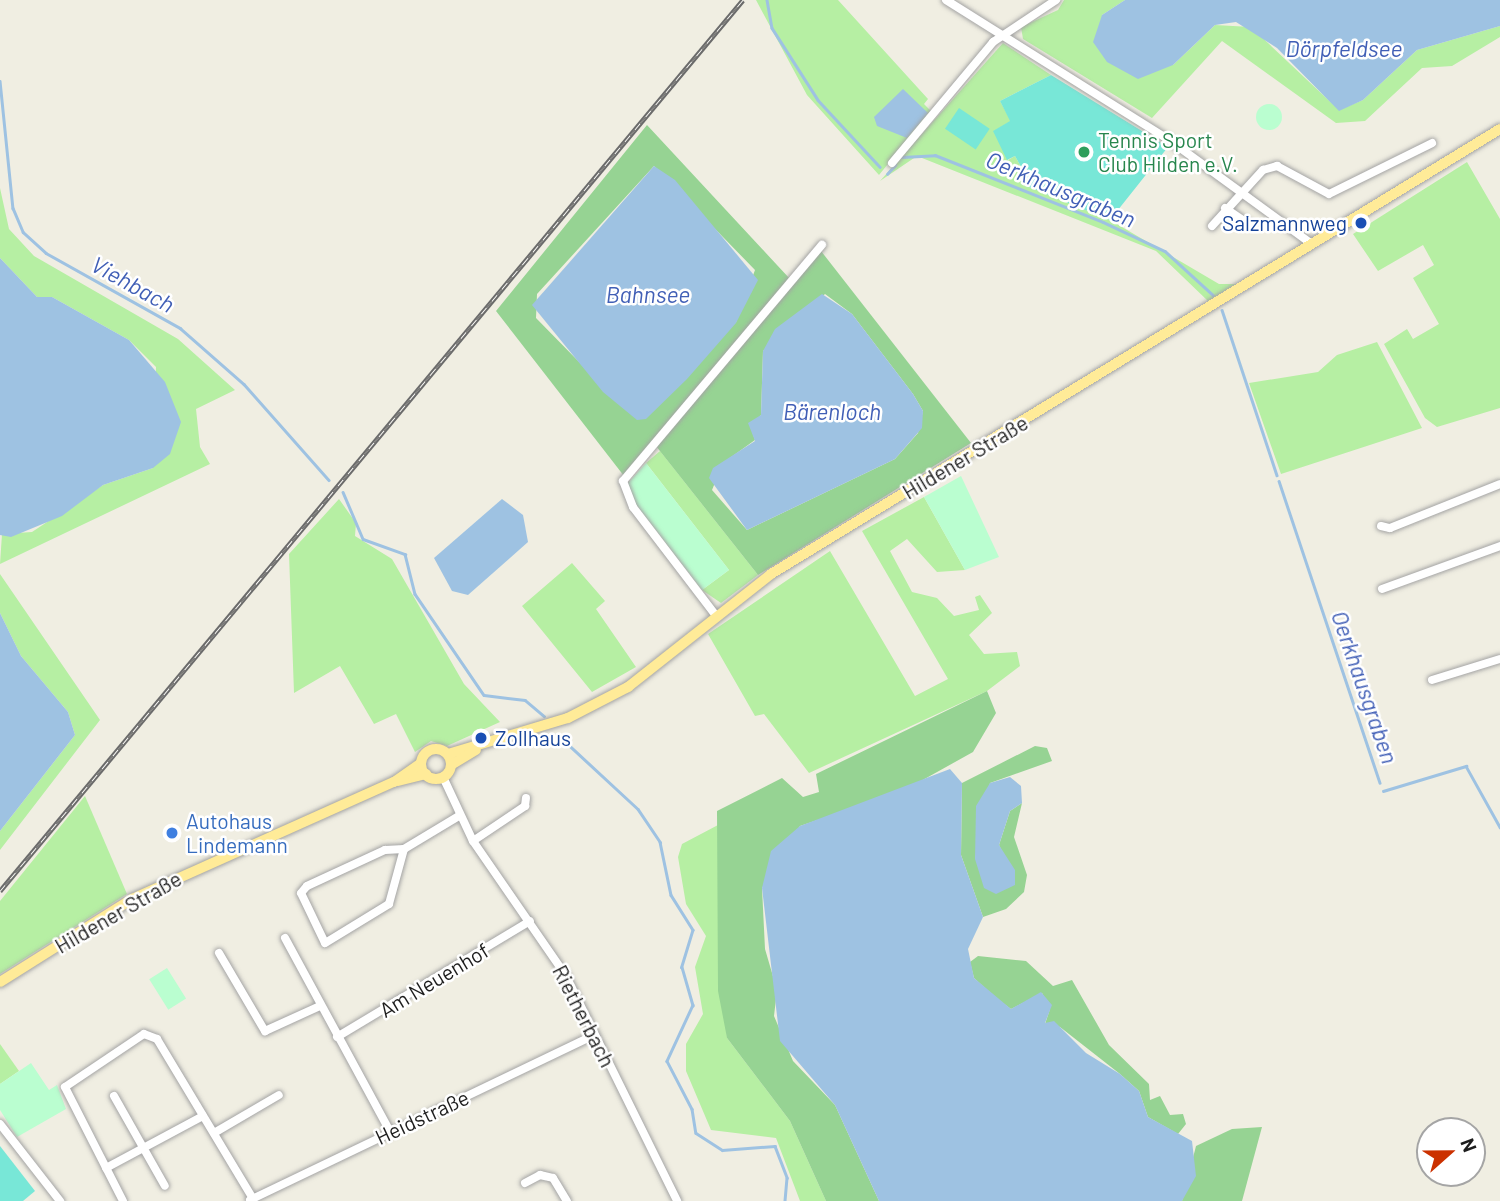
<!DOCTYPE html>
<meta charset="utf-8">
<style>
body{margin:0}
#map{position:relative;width:1500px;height:1201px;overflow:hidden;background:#f0eee2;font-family:Barlow,sans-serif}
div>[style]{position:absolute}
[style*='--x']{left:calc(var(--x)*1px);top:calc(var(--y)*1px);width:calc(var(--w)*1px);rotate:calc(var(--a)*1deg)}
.grass>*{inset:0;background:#b6efa3}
.forest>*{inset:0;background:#96d393}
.park>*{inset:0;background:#bafed0;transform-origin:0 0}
.round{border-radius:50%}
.pitch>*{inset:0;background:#78e7d7;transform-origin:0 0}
.water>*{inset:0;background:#9ec2e2}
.stream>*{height:2.5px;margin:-1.25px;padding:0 1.25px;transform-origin:1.25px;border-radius:1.25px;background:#9ec2e2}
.roads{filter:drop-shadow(0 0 2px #a4a4a4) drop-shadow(0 0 2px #a4a4a4)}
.minor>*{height:8px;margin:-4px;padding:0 4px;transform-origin:4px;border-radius:4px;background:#fff}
.major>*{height:10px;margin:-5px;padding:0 5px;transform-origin:5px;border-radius:5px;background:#ffeb98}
.major>.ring{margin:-5px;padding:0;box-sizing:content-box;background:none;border:10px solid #ffeb98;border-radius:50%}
.rail>*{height:5px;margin-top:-2.5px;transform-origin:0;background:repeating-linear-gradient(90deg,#fff 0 8px,#6b6b6b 0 16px);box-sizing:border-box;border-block:2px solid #6b6b6b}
.dots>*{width:19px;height:19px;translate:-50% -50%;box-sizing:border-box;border:4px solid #fff;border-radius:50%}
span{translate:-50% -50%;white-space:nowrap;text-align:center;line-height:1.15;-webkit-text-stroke:5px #fff;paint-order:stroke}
.leisure-label{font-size:21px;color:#27864d}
.left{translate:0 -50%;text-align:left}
.transit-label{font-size:21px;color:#164399}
.right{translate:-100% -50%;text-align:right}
.street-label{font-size:21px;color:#1d1d1d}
.shop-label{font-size:21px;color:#366cbe}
.water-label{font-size:23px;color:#415fb6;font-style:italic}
.north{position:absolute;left:1416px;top:1117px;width:70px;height:70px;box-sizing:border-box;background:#fff;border:2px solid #a5a5a5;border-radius:50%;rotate:69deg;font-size:19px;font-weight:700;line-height:28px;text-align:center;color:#1d1d1d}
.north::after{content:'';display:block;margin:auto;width:24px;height:32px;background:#cb3100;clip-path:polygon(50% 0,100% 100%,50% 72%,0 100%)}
</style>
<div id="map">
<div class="grass">
<i style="clip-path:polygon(756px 0,838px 0,928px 99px,924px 104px,931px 111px,879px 175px,807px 95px)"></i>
<i style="clip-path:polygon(1064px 0,1125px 0,1102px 15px,1173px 65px,1215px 25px,1251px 27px,1339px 110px,1363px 100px,1417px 50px,1500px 26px,1500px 37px,1452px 66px,1422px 68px,1365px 121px,1336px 123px,1222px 41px,1152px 118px,1023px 39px,1021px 27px,1058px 10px)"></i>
<i style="clip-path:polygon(1003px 43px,1051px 75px,1000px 101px,1011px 121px,994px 131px,1008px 160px,1015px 156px,1025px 174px,1022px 184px,1110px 220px,1219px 284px,1236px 284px,1208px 301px,1156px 251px,917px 156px,880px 181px)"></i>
<i style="clip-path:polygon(1467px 162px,1500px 219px,1500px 408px,1437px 427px,1425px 418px,1384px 344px,1407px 329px,1413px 339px,1439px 324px,1413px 278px,1434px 265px,1423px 245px,1378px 271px,1353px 234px)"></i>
<i style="clip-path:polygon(0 188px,9px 229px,34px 256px,178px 339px,235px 390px,196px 409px,200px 447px,210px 464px,0 564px,2px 534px,32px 532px,103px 485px,153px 468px,156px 367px,129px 340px,52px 297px,37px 297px,0 258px)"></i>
<i style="clip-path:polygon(1377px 342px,1422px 428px,1281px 474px,1249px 383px,1318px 372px,1337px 355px)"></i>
<i style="clip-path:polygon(660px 451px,758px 575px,721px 603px,702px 590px,729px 570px,646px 463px)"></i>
<i style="clip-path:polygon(924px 497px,965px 570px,937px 572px,907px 539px,890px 551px,912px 592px,937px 598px,954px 616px,979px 610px,975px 597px,980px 595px,992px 613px,969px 635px,984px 654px,1017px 652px,1020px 666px,987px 691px,809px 773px,764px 714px,755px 716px,708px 634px,830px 551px,915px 696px,948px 679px,862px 531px)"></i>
<i style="clip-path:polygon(339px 499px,356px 523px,355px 536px,392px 559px,464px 684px,500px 722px,447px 746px,431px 741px,415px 752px,396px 714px,374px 724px,340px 666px,294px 693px,289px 554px)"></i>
<i style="clip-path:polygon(572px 563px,605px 601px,596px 609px,636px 667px,592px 692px,522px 606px)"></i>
<i style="clip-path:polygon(0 574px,100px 720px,0 850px,0 831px,75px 735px,68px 712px,21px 656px,0 613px)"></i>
<i style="clip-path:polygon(85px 796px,127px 894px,0 974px,0 901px)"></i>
<i style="clip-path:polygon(718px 825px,727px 1038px,790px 1121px,826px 1201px,800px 1201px,776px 1138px,711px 1130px,686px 1071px,686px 1044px,703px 1014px,695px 967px,706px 936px,686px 904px,678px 857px,682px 844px)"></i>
<i style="clip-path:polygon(0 1044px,19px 1071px,0 1084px)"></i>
</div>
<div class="forest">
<i style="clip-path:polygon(evenodd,647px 125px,790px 279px,821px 251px,971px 443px,758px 575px,652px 441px,624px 476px,496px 311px,647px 125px,654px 166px,755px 270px,736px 322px,665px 399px,585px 368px,536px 318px,537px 294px,654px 166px,647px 125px,825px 294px,852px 314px,913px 394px,923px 411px,918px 433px,895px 459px,747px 530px,712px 490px,723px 463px,755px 440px,751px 428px,761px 415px,763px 351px,825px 294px)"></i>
<i style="clip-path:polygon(987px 691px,996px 713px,973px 752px,903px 791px,800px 826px,762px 888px,765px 949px,777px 990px,774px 1016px,793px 1061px,835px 1105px,879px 1201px,826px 1201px,790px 1121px,727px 1038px,718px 991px,717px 811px,782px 778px,803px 797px,819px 792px,816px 774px)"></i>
<i style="clip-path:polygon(1035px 746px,1047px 748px,1052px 761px,990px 783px,975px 859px,1008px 865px,999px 845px,1010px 811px,1022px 803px,1014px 837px,1027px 875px,1024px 892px,1006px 909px,983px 917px,961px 855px,962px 783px)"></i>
<i style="clip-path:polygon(978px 956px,1026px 961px,1053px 986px,1072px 980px,1109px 1045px,1149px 1084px,1150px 1100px,1160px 1096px,1170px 1115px,1183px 1114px,1186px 1124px,1178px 1134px,1148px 1117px,1139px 1091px,1120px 1074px,1060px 1027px,1045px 1024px,1050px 1009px,1042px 993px,1011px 1009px,997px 999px,974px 978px,970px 962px)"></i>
<i style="clip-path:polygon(1262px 1127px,1242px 1201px,1182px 1201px,1196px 1146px,1232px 1129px)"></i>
</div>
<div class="park">
<i class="round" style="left:1256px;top:104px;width:26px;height:26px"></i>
<i style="clip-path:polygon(646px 463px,729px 570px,702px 590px,628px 494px,628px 483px)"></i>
<i style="clip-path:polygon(961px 476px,999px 557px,965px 570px,924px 497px)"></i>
<i style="left:167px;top:968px;width:36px;height:21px;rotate:58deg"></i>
<i style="clip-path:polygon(31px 1063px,49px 1090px,57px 1085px,66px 1109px,17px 1137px,0 1110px,0 1084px)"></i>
</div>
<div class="pitch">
<i style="clip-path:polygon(1051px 75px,1168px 147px,1110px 220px,1022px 184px,1025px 174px,1015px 156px,1007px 160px,993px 131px,1010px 121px,1000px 101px)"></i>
<i style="left:959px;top:108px;width:37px;height:25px;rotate:34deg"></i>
<i style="clip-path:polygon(0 1146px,35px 1191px,23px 1201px,0 1201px)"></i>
</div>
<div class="water">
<i style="clip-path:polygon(1125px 0,1500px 0,1500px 26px,1417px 50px,1363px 100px,1339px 111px,1277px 48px,1236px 22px,1215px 25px,1173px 65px,1138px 79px,1107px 62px,1093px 42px,1102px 15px)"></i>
<i style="clip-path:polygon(903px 89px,928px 113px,907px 138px,877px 126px,874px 117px)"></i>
<i style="clip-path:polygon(654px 166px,675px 180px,758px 280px,736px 323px,687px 379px,646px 419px,637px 420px,603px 392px,532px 305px)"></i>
<i style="clip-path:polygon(0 258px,37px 297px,52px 297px,129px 340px,165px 382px,181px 422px,170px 454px,153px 468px,103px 485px,62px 516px,11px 537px,0 535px)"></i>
<i style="clip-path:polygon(822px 294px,852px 314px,913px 394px,923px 411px,922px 428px,895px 459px,747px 530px,709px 478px,713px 468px,755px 441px,748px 423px,761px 415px,763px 351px,775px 329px)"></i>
<i style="clip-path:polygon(502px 499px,523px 515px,528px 542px,468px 595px,452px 591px,434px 558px)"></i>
<i style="clip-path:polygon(0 613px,21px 656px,68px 712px,75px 735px,0 831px)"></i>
<i style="clip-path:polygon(950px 769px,962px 783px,961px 855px,983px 917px,968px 949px,974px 978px,1011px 1009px,1041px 992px,1052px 1005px,1045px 1023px,1054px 1021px,1086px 1053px,1120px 1074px,1139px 1091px,1148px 1117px,1192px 1141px,1196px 1176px,1182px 1201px,879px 1201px,835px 1105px,780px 1041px,762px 888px,771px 851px,800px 826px)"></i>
<i style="clip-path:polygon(1010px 777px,1021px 786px,1022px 803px,1010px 811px,999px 845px,1015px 870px,1015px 885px,996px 894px,984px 888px,975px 859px,976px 806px,990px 783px)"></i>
</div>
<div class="stream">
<i style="--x:767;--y:0;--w:28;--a:80"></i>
<i style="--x:772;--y:28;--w:85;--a:57.4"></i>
<i style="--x:818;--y:100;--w:91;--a:47.2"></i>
<i style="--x:0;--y:81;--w:128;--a:84.2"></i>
<i style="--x:13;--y:208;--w:26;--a:67"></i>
<i style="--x:23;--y:232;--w:31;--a:42"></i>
<i style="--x:46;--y:253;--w:154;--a:29.2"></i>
<i style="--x:180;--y:328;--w:85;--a:41.2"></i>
<i style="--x:244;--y:384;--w:128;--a:48.5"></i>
<i style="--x:902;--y:157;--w:33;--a:-3"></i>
<i style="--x:935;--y:155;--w:181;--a:21.7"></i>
<i style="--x:1103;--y:222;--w:68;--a:25.1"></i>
<i style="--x:1165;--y:251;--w:65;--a:42.5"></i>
<i style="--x:887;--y:174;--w:12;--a:-48"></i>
<i style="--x:1222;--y:310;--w:174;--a:71.6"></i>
<i style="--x:1279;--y:481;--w:318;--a:71.5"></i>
<i style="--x:343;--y:492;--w:51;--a:66.9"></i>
<i style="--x:363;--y:539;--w:45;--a:19.7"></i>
<i style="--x:405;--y:554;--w:41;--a:76"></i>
<i style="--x:415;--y:594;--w:122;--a:55.7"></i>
<i style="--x:484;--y:695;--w:41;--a:7"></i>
<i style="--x:525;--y:700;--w:25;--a:40"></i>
<i style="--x:557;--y:734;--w:110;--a:42.8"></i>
<i style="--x:638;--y:809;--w:40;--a:56"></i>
<i style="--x:660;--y:842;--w:54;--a:78.3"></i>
<i style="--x:671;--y:895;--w:41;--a:57.8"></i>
<i style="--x:693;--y:930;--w:39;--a:107"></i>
<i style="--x:682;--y:967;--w:40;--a:74"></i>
<i style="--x:693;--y:1005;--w:62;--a:114.9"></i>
<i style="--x:667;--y:1061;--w:54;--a:62.5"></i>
<i style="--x:692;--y:1109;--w:24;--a:81"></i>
<i style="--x:696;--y:1133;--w:31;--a:33"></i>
<i style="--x:722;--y:1150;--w:53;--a:-4.3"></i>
<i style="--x:775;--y:1146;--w:34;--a:69"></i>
<i style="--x:787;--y:1178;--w:23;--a:95"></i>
<i style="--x:1383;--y:791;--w:87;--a:-16.8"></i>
<i style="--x:1466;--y:766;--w:70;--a:60.9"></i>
</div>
<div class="roads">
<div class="minor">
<i style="--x:946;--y:0;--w:267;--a:32.1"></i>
<i style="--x:1172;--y:142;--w:173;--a:36.1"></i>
<i style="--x:892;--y:163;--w:158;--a:-50.1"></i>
<i style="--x:993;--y:42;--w:76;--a:-33.7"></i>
<i style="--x:1225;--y:208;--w:29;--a:34"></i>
<i style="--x:1212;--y:226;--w:76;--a:-47.7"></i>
<i style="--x:1263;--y:170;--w:15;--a:-16"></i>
<i style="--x:1277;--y:166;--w:59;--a:28.3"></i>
<i style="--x:1329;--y:194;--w:115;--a:-26.3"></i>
<i style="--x:1381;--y:526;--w:9;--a:13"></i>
<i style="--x:1390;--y:528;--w:118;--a:-21.8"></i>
<i style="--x:1382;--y:589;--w:126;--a:-20"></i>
<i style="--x:717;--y:617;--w:138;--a:-127.4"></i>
<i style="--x:633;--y:507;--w:28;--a:-111"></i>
<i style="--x:623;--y:481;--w:309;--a:-49.9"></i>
<i style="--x:1432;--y:680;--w:71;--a:-17.2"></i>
<i style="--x:443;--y:777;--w:71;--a:64.9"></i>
<i style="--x:473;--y:841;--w:164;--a:55.4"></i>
<i style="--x:566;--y:976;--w:251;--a:63.7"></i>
<i style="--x:473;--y:841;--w:63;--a:-33.9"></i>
<i style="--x:525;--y:806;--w:8;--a:-83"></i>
<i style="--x:404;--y:849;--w:57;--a:105.3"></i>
<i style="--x:389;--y:904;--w:75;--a:148.6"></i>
<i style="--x:325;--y:943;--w:55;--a:-115.6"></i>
<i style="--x:301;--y:893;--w:9;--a:-49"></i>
<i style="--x:307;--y:886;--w:86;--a:-24.8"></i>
<i style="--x:385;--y:850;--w:19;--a:-3"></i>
<i style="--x:404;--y:849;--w:64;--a:-31"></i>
<i style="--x:285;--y:938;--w:220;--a:61.5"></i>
<i style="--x:219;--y:953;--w:91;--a:59.5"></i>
<i style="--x:265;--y:1031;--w:60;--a:-24.4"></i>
<i style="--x:337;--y:1037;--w:225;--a:-31"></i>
<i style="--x:114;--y:1096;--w:103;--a:60.5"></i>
<i style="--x:0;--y:1124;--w:98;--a:52.1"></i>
<i style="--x:214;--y:1133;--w:75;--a:-30.3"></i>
<i style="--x:106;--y:1168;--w:110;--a:-28.2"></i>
<i style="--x:525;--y:1183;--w:17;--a:-28"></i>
<i style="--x:540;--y:1175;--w:13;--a:13"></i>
<i style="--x:553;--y:1178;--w:27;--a:59"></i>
<i style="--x:250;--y:1200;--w:382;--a:-25.6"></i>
<i style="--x:123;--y:1201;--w:128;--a:-117"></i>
<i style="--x:65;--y:1087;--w:95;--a:-33.9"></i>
<i style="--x:144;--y:1034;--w:14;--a:21"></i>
<i style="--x:157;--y:1039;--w:187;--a:59"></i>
</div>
<div class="major">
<i class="ring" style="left:421px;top:749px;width:20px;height:20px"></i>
<i style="--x:448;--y:754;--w:125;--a:-16.7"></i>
<i style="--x:568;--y:718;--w:68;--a:-27.3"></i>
<i style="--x:628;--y:687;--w:182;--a:-38.3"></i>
<i style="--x:771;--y:574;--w:854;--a:-31.4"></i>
<i style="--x:451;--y:765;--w:29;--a:-31"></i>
<i style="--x:398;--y:781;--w:29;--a:-14"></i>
<i style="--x:0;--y:982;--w:156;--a:-32.2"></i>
<i style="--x:132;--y:899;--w:287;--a:-24.1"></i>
<i style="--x:394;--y:782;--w:33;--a:-35"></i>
</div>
</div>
<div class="rail">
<i style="--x:0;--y:891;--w:1160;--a:-50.18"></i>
</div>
<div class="dots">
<i style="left:1084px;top:152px;background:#2e9e5b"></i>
<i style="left:1361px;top:223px;background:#1a4fb4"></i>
<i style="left:481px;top:738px;background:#1a4fb4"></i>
<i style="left:172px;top:833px;background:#3f7fe0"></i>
</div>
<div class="leisure-label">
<span class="left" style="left:1098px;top:152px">Tennis Sport<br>Club Hilden e.V.</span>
</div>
<div class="transit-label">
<span class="right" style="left:1347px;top:223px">Salzmannweg</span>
<span class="left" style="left:495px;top:738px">Zollhaus</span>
</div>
<div class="street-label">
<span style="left:965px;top:457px;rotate:-31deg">Hildener Straße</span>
<span style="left:118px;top:912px;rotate:-30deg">Hildener Straße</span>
<span style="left:434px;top:980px;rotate:-31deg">Am Neuenhof</span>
<span style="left:584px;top:1016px;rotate:63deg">Rietherbach</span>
<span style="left:422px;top:1117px;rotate:-25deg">Heidstraße</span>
</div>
<div class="shop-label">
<span class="left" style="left:186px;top:833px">Autohaus<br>Lindemann</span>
</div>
<div class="water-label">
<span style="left:1344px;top:48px">Dörpfeldsee</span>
<span style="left:1061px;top:189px;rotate:23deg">Oerkhausgraben</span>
<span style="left:133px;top:284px;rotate:29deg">Viehbach</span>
<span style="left:648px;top:294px">Bahnsee</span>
<span style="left:832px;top:411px">Bärenloch</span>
<span style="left:1365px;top:687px;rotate:71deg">Oerkhausgraben</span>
</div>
<div class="north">N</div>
</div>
